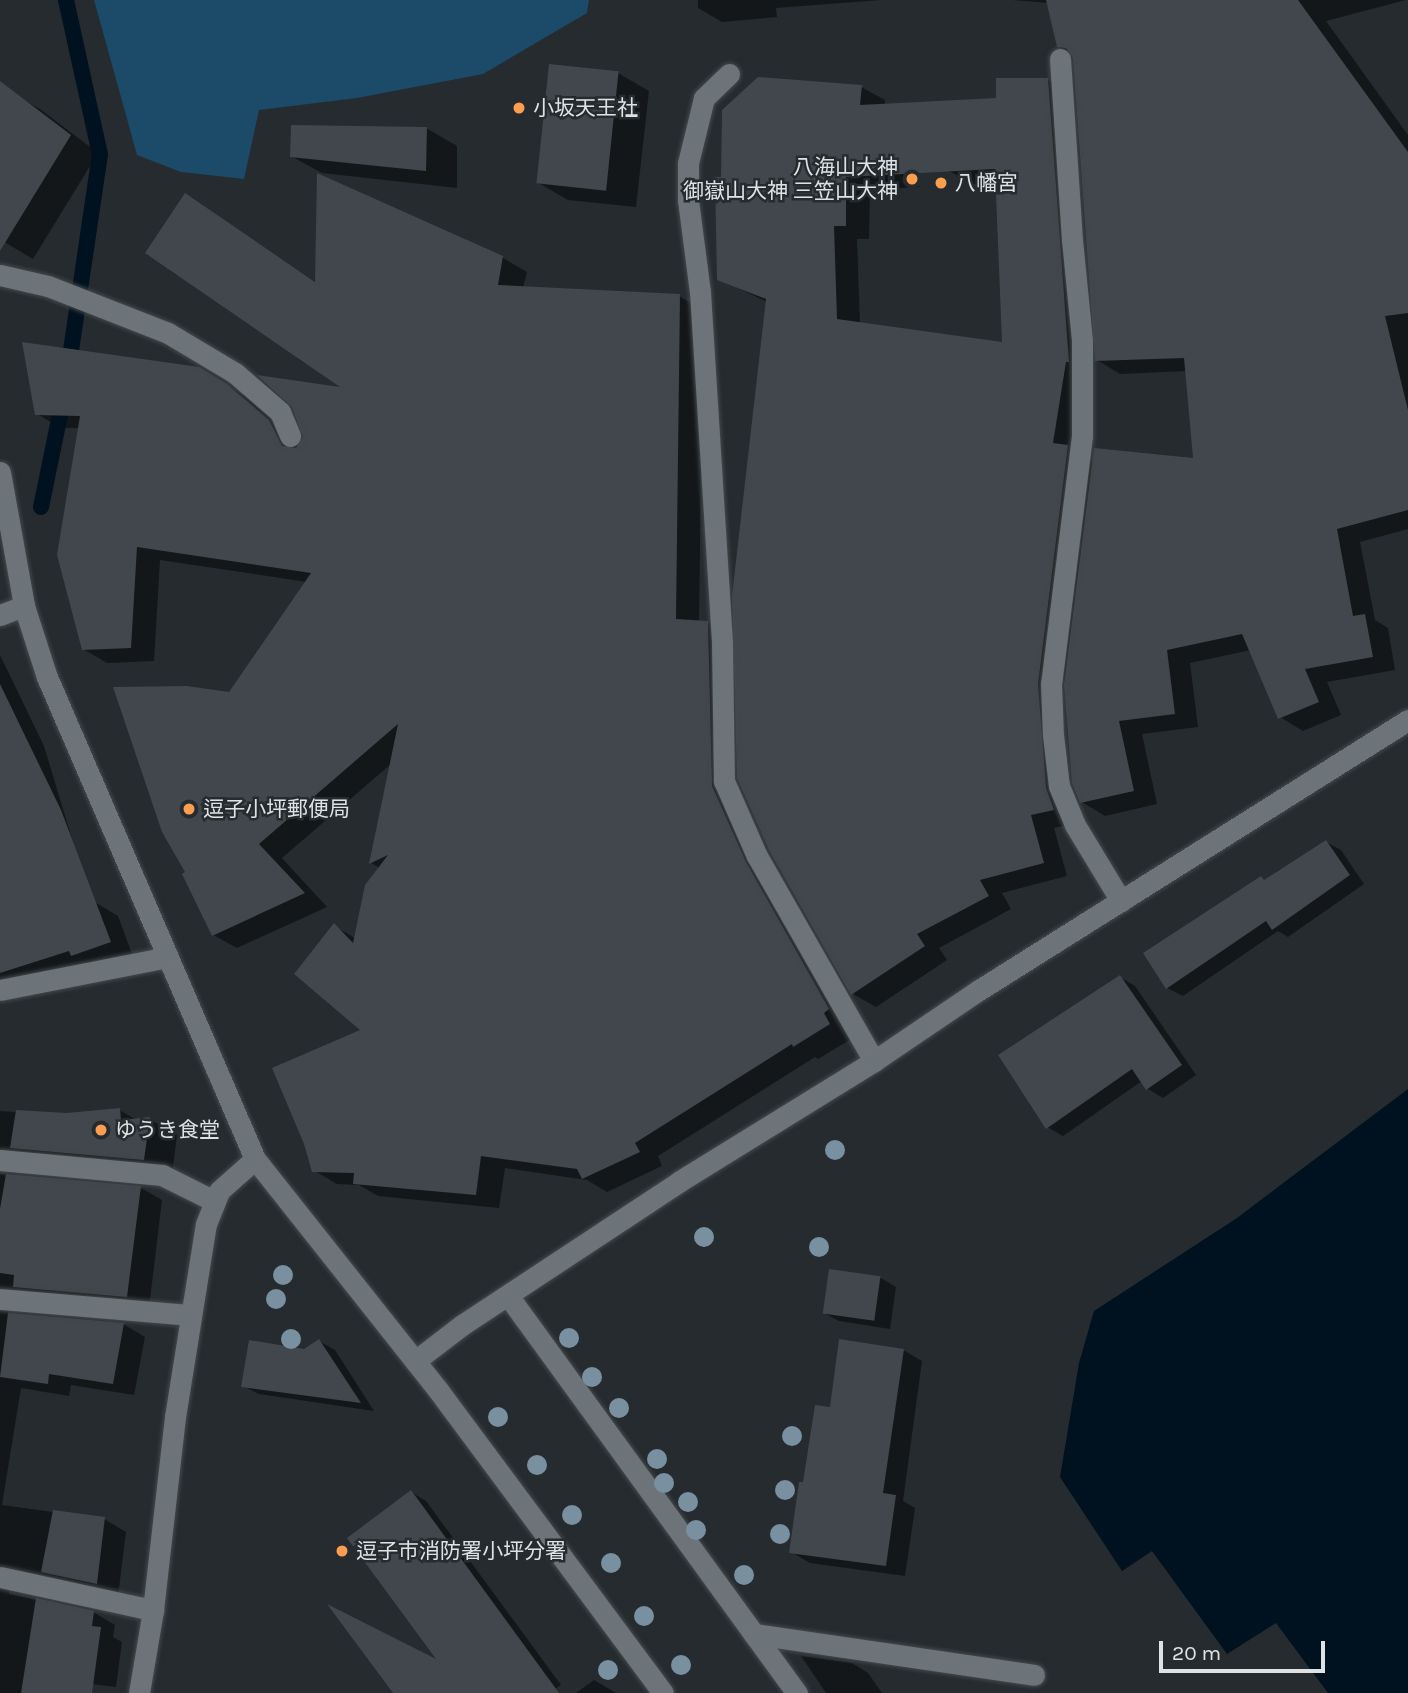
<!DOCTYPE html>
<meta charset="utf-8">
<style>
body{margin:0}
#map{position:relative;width:1408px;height:1693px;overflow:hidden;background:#252b2f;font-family:Karla,"Noto Sans JP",sans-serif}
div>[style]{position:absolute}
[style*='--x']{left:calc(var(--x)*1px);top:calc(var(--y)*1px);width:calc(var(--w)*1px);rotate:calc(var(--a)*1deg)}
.green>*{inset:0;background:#1b4b68}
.water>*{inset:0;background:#00111f}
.shadow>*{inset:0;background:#0007}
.stream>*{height:16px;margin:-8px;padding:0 8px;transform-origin:8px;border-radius:8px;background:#00111f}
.building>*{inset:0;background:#41474c;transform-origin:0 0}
.roads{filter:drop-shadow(0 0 2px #44494c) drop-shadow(0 0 2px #44494c)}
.minor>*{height:21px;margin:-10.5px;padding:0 10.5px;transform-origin:10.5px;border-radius:10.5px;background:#6d7479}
.trees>*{width:20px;height:20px;margin:-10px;border-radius:50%;background:#7890a0}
.dots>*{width:19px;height:19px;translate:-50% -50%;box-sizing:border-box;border:4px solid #252b2f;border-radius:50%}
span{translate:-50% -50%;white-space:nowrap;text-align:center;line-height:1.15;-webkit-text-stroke:5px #252b2f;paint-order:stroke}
.poi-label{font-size:21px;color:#dee2e4}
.left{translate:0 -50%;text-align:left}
.right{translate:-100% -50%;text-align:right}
.scale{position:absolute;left:1159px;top:1641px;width:166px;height:32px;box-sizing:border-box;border:4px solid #dee2e4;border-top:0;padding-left:9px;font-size:21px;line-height:24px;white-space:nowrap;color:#dee2e4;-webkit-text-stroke:5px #252b2f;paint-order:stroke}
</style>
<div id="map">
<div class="green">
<i style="clip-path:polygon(94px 0,589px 0,587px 13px,483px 74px,357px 98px,259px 110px,244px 179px,181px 172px,137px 155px)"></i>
</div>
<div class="water">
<i style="clip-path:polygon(1408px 1089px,1408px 1693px,1328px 1693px,1276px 1623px,1227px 1654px,1152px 1551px,1122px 1571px,1060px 1477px,1079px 1363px,1094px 1311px,1237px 1218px)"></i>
</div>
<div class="shadow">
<i style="clip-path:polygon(698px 0,881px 0,776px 8px,777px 17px,722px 22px,698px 8px)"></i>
<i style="clip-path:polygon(1013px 0,1406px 0,1326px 21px,1408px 135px,1408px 529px,1360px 542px,1375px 620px,1388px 628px,1395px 670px,1327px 682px,1341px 715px,1303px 731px,1280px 717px,1251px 650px,1190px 663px,1198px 727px,1142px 734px,1157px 804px,1105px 816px,1082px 802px,1064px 677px,1061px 699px,1069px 802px,1077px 823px,1054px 828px,1067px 876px,1002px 893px,1011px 909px,939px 948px,947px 960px,876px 1007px,853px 994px,767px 302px,719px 279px,723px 179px,861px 87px,885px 100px,885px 106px,912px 119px,919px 187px,870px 190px,869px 239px,857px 239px,860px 324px,1004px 344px,997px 183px,973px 184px,949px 171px,997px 99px,1048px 80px,1071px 93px,1092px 356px,1077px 452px,1094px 462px,1195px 460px,1187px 371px,1120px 374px,1097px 360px,1075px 58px,1058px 46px,1048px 3px)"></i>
<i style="clip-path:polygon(618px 73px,649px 91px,636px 207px,568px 200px,537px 182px)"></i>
<i style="clip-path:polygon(0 87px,40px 109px,98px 153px,33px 259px,6px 243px,0 212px)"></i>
<i style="clip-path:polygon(426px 128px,457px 146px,457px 188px,322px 173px,291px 156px)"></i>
<i style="clip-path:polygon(186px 196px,317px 283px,503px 258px,527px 272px,523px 288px,679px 296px,703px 310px,699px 622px,707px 623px,731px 637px,735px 801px,853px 1038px,818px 1059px,815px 1057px,658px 1156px,662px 1166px,607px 1192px,587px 1180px,505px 1168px,499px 1208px,378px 1196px,359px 1185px,337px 1184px,313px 1170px,363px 1031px,334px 926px,355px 938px,380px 868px,371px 863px,391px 764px,282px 858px,327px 907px,237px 948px,213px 935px,188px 872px,229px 694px,307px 582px,160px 560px,154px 661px,107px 663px,83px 649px,79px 428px,61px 428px,37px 414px,198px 368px,251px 400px,293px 435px,298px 447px,348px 389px)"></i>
<i style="clip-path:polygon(0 655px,44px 746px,92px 905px,96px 903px,118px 916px,132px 954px,0 982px)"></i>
<i style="clip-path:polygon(1326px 842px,1341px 850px,1364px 884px,1288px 937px,1278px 931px,1183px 996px,1167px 988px,1265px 881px)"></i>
<i style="clip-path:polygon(1120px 977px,1135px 986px,1196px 1075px,1163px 1098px,1148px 1089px,1142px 1081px,1063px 1136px,1047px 1127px,1000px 1056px)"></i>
<i style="clip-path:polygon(119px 1110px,137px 1120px,149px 1119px,177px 1135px,172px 1175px,0 1158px,0 1111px,67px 1115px)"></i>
<i style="clip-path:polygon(0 1174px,141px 1188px,162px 1200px,149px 1308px,8px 1310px,9px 1315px,123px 1324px,145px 1337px,134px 1395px,71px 1385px,69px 1396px,21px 1388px,2px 1505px,104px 1519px,126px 1532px,118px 1596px,9px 1586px,9px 1594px,93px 1612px,115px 1625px,113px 1637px,122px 1642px,116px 1687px,83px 1683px,81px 1693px,0 1693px)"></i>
<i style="clip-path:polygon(830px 1271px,881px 1278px,896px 1287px,890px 1329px,839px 1321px,824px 1313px)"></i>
<i style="clip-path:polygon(319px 1341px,335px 1350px,374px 1411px,259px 1394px,243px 1386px)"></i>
<i style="clip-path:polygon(903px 1350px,922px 1361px,903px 1501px,915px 1508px,905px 1576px,810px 1563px,791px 1552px,805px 1484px,831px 1409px)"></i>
<i style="clip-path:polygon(411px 1492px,426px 1501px,561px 1685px,549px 1693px,395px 1693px,442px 1664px)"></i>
<i style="clip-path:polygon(801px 1656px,852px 1663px,868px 1673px,882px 1693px,826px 1693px)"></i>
<i style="clip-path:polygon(594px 1680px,616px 1693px,576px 1693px)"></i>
</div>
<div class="stream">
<i style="--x:66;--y:0;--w:158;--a:77.6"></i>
<i style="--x:100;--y:154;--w:218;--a:98.4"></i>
<i style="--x:41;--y:507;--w:114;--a:-78.4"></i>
</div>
<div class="building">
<i style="clip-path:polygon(1046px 0,1298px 0,1408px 152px,1408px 313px,1385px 316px,1408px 410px,1408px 510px,1337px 529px,1353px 616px,1365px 614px,1373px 657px,1305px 669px,1319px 702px,1278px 719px,1242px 634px,1167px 650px,1175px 714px,1119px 721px,1134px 791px,1080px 803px,1072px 783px,1064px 685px,1094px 448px,1193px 458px,1184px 358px,1095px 361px,1073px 58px,1066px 48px,1057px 47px)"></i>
<i style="left:549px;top:64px;width:70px;height:120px;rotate:6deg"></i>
<i style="clip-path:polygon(evenodd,758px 77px,862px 85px,860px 105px,996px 98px,996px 78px,1048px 78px,1069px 362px,1066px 362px,1053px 443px,1068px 445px,1038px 684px,1046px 788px,1054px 810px,1031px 815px,1044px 863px,980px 880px,989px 896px,917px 934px,925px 946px,851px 995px,769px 850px,737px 778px,732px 596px,766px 299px,717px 280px,715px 177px,721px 177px,722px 110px,758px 77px,995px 169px,1002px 342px,837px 319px,834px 226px,846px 226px,846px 177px,995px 169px)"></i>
<i style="clip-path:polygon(0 81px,71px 135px,0 251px)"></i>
<i style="clip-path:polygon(291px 125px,427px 127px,426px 171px,290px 157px)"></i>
<i style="clip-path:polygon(317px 173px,503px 256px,498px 285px,680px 294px,676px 619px,708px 621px,712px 786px,746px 862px,829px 1009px,824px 1013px,830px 1024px,793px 1047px,792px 1044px,635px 1143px,640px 1152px,582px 1179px,577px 1169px,481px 1156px,476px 1195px,353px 1184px,354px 1173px,312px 1172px,304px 1144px,272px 1068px,360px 1030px,294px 974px,334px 923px,353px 943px,365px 885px,388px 855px,369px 864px,398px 724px,259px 844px,305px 893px,212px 936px,182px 874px,185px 872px,162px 832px,113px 687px,187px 686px,229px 692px,311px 573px,137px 547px,131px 648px,82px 650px,57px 555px,80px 416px,35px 415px,22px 342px,199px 367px,227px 384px,269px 420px,282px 446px,296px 448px,303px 437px,292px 407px,257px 375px,340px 387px,145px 253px,185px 193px,315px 282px)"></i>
<i style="clip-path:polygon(0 684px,61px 810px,111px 942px,71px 956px,69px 951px,0 973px)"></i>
<i style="clip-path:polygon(1326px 840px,1350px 875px,1272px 930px,1266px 921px,1166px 989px,1143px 953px,1261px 876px,1264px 880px)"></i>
<i style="clip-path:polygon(1120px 975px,1182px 1065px,1146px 1090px,1132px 1069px,1046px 1129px,998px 1055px)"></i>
<i style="clip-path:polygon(120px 1108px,121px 1120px,150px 1117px,144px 1160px,10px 1148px,16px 1110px,67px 1113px)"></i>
<i style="clip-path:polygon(6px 1174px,141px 1186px,127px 1297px,13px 1287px,14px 1275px,0 1273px,0 1209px)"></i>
<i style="left:829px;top:1269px;width:52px;height:45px;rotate:8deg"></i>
<i style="clip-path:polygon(8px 1313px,124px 1323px,113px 1384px,49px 1374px,48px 1384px,0 1377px)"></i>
<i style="clip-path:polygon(319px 1339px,361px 1403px,241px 1387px,249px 1340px,304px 1349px)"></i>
<i style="clip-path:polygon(839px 1339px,904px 1349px,883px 1493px,896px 1495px,886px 1566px,789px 1553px,799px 1482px,803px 1482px,815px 1405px,830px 1407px)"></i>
<i style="clip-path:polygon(411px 1490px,559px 1693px,393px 1693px,327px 1604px,436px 1659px,347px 1538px)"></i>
<i style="clip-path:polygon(53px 1510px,105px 1517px,97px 1584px,41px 1572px)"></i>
<i style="clip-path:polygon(36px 1598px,94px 1611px,92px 1626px,101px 1627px,92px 1693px,21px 1693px)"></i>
</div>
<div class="roads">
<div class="minor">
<i style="--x:1060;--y:59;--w:181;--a:86.2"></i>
<i style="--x:1072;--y:240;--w:101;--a:84.3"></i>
<i style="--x:1082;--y:341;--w:95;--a:90"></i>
<i style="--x:1082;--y:436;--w:250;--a:97.1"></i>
<i style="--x:1051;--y:684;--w:51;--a:87.8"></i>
<i style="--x:1053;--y:735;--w:51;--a:83.3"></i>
<i style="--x:1059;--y:786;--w:42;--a:67.7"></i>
<i style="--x:1075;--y:825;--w:89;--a:58.8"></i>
<i style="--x:729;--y:74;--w:35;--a:136"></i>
<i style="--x:704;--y:98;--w:67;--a:103.8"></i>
<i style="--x:688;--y:163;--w:37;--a:90"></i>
<i style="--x:688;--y:200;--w:93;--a:82.6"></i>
<i style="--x:700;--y:292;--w:351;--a:86.4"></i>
<i style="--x:722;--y:642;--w:139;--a:89.2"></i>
<i style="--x:724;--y:781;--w:82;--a:66.3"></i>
<i style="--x:757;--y:856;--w:236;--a:60.3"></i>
<i style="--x:0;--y:275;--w:49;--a:12.9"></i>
<i style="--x:48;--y:286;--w:129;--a:21.4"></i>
<i style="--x:168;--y:333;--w:78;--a:30.8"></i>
<i style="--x:235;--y:373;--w:60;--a:40.9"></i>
<i style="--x:280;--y:412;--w:26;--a:67"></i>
<i style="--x:0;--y:472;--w:136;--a:79.8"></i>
<i style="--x:24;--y:606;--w:75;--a:72.1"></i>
<i style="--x:47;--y:677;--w:525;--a:66.66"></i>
<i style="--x:255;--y:1159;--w:295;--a:51.6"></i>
<i style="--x:438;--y:1390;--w:377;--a:53.4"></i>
<i style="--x:0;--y:615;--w:26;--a:-21"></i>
<i style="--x:0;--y:990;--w:171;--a:-11.1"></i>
<i style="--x:0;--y:1160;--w:163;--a:5.3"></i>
<i style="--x:162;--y:1175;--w:58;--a:26.6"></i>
<i style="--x:509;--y:1297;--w:490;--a:54"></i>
<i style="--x:0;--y:1299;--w:191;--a:4.8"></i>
<i style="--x:415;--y:1361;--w:59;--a:-37.5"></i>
<i style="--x:462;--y:1325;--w:261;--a:-33.4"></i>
<i style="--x:680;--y:1181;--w:228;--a:-31.7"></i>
<i style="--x:874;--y:1061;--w:127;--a:-34.1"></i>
<i style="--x:979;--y:990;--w:507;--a:-32.19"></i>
<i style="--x:0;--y:1577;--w:157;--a:12.2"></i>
<i style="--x:754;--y:1634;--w:283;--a:8.3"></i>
<i style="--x:139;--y:1693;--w:84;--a:-80.4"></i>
<i style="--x:153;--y:1610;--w:194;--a:-83.5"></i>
<i style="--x:175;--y:1417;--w:195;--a:-80.9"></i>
<i style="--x:206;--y:1224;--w:35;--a:-68"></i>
<i style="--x:219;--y:1191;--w:48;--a:-41.6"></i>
</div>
</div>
<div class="trees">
<i style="left:835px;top:1150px"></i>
<i style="left:704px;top:1237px"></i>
<i style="left:819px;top:1247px"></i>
<i style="left:283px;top:1275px"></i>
<i style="left:276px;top:1299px"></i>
<i style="left:569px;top:1338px"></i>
<i style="left:291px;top:1339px"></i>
<i style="left:592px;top:1377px"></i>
<i style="left:619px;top:1408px"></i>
<i style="left:498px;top:1417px"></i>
<i style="left:792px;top:1436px"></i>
<i style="left:657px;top:1459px"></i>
<i style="left:537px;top:1465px"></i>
<i style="left:664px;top:1483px"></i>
<i style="left:785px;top:1490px"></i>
<i style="left:688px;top:1502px"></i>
<i style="left:572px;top:1515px"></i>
<i style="left:696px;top:1530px"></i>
<i style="left:780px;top:1534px"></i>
<i style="left:611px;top:1563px"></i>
<i style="left:744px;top:1575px"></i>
<i style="left:644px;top:1616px"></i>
<i style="left:681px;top:1665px"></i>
<i style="left:608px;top:1670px"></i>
</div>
<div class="dots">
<i style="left:519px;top:108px;background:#fb9e50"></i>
<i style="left:912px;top:179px;background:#fb9e50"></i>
<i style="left:941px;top:183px;background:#fb9e50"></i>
<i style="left:189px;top:809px;background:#fb9e50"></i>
<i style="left:101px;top:1130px;background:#fb9e50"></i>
<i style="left:342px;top:1551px;background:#fb9e50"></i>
</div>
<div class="poi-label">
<span class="left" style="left:533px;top:108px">小坂天王社</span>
<span class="right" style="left:898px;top:179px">八海山大神<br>御嶽山大神 三笠山大神</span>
<span class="left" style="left:955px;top:183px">八幡宮</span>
<span class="left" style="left:203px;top:809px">逗子小坪郵便局</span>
<span class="left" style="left:115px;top:1130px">ゆうき食堂</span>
<span class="left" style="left:356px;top:1551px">逗子市消防署小坪分署</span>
</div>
<div class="scale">20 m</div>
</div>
